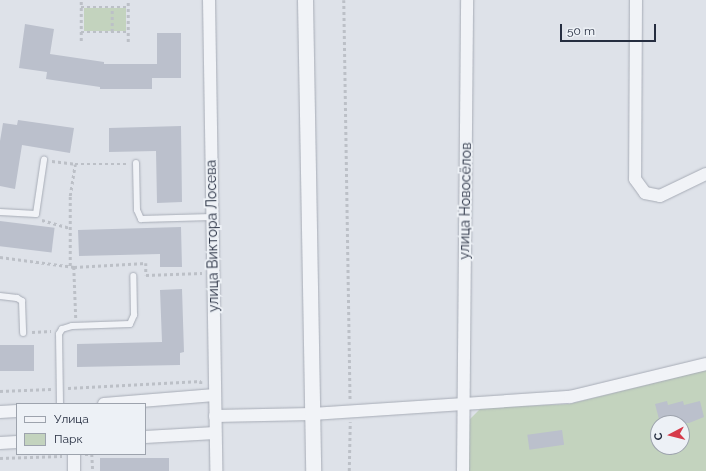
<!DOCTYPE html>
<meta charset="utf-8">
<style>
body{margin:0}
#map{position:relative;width:706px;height:471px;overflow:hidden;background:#dee2e9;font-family:Raleway,sans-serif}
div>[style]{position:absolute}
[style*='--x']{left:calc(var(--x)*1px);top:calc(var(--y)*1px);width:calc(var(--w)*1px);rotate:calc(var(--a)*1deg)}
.green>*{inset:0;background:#c3d3be;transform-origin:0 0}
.building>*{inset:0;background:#bbc0cc;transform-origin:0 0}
.path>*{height:2.5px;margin-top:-1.25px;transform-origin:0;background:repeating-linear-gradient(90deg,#bcc0c7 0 3px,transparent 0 6px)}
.roads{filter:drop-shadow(0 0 1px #a7acb6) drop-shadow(0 0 1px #a7acb6)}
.service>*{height:6px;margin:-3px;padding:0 3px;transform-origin:3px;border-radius:3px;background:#f1f3f7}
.minor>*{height:12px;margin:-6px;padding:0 6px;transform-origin:6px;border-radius:6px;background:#f1f3f7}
.tertiary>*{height:15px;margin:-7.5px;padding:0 7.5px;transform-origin:7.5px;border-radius:7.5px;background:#f1f3f7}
span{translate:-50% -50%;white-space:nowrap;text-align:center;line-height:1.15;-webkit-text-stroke:4px #edf1f6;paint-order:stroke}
.street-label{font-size:14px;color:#262e40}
.legend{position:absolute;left:16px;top:403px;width:130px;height:52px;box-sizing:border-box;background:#edf1f6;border:1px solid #9da3ad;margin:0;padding:5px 7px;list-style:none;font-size:12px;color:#262e40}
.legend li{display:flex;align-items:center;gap:8px;height:20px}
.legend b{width:20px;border:1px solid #9da3ad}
.north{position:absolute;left:650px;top:415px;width:40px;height:40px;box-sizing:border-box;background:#edf1f6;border:1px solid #9da3ad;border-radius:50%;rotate:263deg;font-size:11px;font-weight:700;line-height:16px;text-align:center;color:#262e40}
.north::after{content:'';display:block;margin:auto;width:14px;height:18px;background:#d63a4a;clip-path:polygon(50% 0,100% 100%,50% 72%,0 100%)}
.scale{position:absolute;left:560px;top:24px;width:96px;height:18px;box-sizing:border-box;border:2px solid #262e40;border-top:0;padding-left:5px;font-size:12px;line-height:14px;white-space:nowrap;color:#262e40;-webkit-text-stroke:3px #edf1f6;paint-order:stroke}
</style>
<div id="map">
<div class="green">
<i style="left:84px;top:8px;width:42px;height:23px"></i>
<i style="clip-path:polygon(evenodd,706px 370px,706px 471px,469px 471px,469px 420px,481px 408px,569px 404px,706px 370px,658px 423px,682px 423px,682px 447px,658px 447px,658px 423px)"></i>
</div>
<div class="building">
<i style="clip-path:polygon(25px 24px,54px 29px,50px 54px,104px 62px,104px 64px,157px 64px,157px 33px,181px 33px,181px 78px,152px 78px,152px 89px,100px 89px,100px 87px,46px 79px,47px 72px,19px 68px)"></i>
<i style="clip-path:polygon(18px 120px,74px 128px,70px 153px,22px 145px,15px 189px,0 186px,0 141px,3px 123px,17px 125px)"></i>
<i style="clip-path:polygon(181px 126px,182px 202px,157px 203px,156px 151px,109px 152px,109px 128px)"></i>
<i style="left:0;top:221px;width:55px;height:25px;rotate:7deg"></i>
<i style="clip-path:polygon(181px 227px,182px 267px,160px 267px,160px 254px,79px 256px,78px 230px)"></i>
<i style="clip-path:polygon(182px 289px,184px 352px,180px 353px,180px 365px,77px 367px,77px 344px,162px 342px,160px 290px)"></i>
<i style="left:0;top:345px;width:34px;height:26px"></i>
<i style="clip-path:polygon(667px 401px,668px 405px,683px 401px,684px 405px,700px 401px,704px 417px,689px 423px,660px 423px,655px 404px)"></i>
<i style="left:562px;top:430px;width:15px;height:35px;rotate:82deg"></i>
<i style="left:169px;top:458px;width:13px;height:69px;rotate:90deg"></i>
</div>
<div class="path">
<i style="--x:344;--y:0;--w:399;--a:89.1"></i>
<i style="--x:81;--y:7;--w:47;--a:0"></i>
<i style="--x:81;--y:32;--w:46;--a:0"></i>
<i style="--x:112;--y:32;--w:25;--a:-90"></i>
<i style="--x:81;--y:41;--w:41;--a:-90"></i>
<i style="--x:128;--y:42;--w:42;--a:-90"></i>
<i style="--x:52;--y:161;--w:23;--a:7"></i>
<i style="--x:75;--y:164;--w:52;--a:0"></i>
<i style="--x:42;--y:220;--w:29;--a:16"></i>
<i style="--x:0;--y:257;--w:75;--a:7.7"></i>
<i style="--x:74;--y:267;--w:72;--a:-3.2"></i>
<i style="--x:146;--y:263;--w:12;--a:90"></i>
<i style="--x:146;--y:275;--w:56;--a:-2"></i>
<i style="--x:70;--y:266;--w:70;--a:-90"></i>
<i style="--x:70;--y:196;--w:32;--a:-81"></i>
<i style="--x:74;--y:267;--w:51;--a:87.8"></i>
<i style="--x:32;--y:332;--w:19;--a:-3"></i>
<i style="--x:68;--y:388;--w:133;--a:-3"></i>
<i style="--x:201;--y:381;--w:3;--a:90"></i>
<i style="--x:0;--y:391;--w:51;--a:-2.2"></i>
<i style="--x:92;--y:454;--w:17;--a:87"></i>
<i style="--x:85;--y:455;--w:7;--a:0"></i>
<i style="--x:0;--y:458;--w:62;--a:-1.8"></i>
<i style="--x:349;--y:471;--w:49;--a:-88.8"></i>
</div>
<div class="roads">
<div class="service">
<i style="--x:136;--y:163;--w:47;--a:88.8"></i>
<i style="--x:137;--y:210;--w:10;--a:66"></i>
<i style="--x:141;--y:219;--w:71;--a:-1.6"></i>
<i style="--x:0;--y:212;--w:36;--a:3"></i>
<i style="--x:36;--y:214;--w:55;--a:-81.6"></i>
<i style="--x:0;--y:296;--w:17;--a:7"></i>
<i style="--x:17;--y:298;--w:6;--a:31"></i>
<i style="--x:22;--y:301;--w:32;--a:88"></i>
<i style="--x:60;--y:404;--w:70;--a:-90.8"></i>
<i style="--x:59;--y:334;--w:6;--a:-59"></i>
<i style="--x:62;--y:329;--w:10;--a:-17"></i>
<i style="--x:72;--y:326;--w:58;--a:-2"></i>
<i style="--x:130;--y:324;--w:10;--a:-66"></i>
<i style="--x:134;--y:315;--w:39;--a:-91"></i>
</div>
<div class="minor">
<i style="--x:209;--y:0;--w:471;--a:89.1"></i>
<i style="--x:636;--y:0;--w:179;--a:90.3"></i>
<i style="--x:635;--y:179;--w:17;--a:54"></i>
<i style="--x:645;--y:193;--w:15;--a:11"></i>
<i style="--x:660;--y:196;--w:51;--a:-25.6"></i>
<i style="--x:104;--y:404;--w:111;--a:-4.6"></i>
<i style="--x:0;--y:412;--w:17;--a:-3"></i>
<i style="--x:215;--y:416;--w:97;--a:-1.2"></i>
<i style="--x:312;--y:414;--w:259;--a:-3.8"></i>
<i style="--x:570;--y:397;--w:140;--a:-13.6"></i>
<i style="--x:145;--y:437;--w:70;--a:-3.3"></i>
<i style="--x:0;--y:443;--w:17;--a:-3"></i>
<i style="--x:74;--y:454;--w:17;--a:90"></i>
<i style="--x:463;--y:471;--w:471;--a:-89.5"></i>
</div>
<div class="tertiary">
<i style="--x:305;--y:0;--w:471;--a:89"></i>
</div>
</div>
<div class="street-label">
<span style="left:465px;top:201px;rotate:-89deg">улица Новосёлов</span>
<span style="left:212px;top:236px;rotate:-91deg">улица Виктора Лосева</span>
</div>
<ul class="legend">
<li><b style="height:5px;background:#f1f3f7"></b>Улица</li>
<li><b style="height:11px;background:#c3d3be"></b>Парк</li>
</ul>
<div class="north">С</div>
<div class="scale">50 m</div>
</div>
